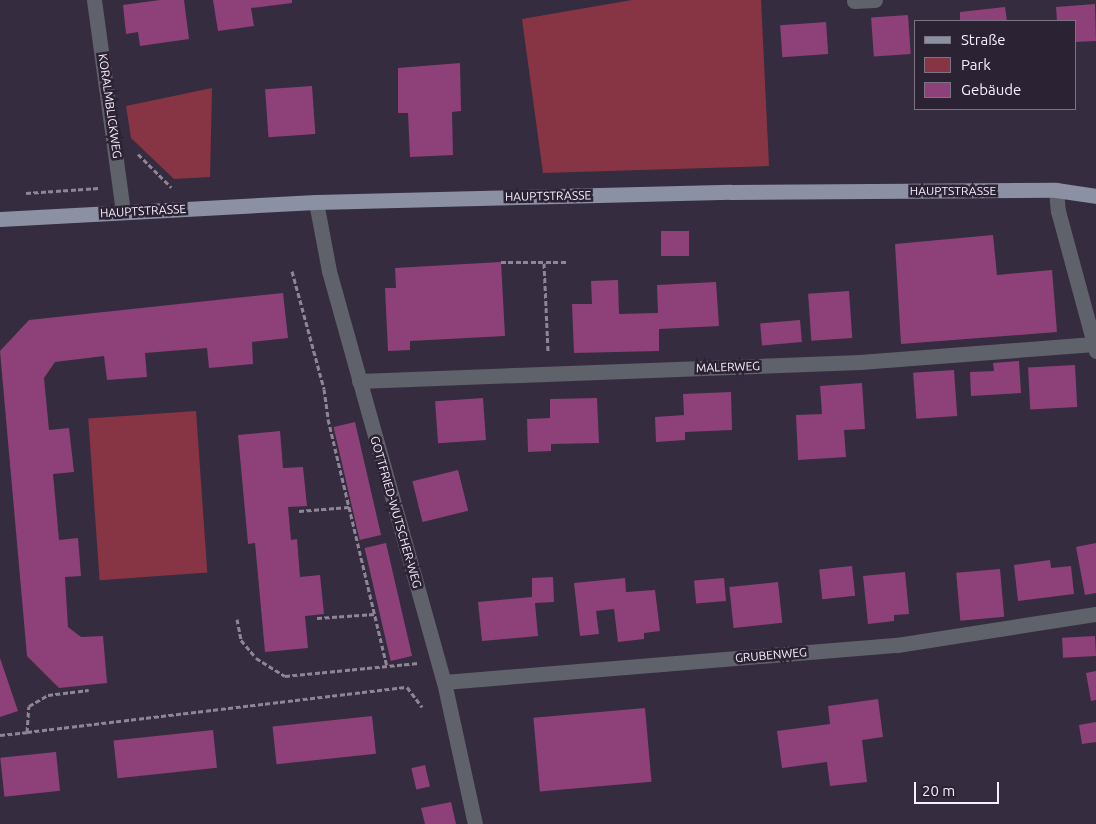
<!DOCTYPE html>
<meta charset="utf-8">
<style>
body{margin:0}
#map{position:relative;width:1096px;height:824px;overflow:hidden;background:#352c3f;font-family:Ubuntu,sans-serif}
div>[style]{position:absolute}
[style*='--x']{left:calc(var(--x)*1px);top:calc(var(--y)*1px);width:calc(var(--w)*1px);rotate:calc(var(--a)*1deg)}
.green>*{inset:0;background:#873545;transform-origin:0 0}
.building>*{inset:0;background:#8d4178;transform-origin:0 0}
.path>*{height:3px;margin-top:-1.5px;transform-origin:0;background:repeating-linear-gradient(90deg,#8e8697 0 5px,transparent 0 7.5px)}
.minor>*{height:15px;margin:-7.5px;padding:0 7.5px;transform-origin:7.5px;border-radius:7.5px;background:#5f616b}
.major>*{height:15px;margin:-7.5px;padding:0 7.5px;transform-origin:7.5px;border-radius:7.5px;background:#8b90a3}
span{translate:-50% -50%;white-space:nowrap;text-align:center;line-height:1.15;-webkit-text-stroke:5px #2b2234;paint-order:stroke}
.street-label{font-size:12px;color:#f6f0fd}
.legend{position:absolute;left:914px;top:20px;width:162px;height:90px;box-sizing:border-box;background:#2b2234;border:1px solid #7c7484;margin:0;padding:6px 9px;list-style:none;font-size:15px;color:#f6f0fd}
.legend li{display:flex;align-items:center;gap:10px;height:25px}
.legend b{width:25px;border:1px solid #7c7484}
.scale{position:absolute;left:914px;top:782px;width:85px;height:22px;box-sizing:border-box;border:2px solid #f6f0fd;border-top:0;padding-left:6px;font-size:15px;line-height:18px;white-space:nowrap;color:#f6f0fd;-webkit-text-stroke:4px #2b2234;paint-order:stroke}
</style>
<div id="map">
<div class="green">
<i style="clip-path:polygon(632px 0,761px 0,769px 166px,543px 173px,522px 19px)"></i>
<i style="clip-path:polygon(212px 88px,210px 177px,174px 179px,131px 138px,126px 106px)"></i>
<i style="left:196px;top:411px;width:162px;height:108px;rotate:86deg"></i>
</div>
<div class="building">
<i style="clip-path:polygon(160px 0,184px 0,189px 39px,140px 46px,138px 32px,126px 34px,123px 5px)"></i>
<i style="clip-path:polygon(213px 0,292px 0,292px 3px,251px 8px,254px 26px,218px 31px)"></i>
<i style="clip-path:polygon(1095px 4px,1096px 41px,1075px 42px,1075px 21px,1057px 21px,1056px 7px)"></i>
<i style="clip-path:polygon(1005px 7px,1007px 21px,960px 21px,960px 12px)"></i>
<i style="left:908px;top:15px;width:39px;height:37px;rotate:86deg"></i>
<i style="left:826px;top:22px;width:32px;height:46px;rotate:86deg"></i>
<i style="clip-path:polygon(460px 63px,461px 111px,452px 112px,453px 155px,410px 157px,408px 113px,398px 113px,398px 68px)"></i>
<i style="left:312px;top:86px;width:48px;height:47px;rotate:86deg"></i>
<i style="left:661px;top:231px;width:28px;height:25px"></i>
<i style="clip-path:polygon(993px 235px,997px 275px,1052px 270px,1057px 332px,901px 344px,895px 244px)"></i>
<i style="clip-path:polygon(501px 262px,505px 336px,410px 341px,410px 350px,388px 351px,385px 288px,396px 288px,395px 268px)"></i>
<i style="clip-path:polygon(618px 280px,619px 314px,658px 313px,657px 285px,716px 282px,719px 326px,659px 329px,659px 351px,574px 353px,572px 304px,592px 304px,591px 281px)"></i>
<i style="left:849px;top:291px;width:47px;height:41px;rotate:86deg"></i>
<i style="clip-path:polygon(283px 293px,288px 338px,252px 342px,253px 364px,209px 368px,207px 348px,145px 353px,147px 377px,107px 380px,104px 356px,55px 362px,44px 378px,49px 430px,69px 428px,74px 472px,53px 474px,59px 540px,78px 538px,81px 576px,65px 577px,68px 627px,81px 637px,103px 636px,107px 683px,59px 688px,27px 656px,0 351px,29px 320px)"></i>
<i style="left:800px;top:320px;width:22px;height:40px;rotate:85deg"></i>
<i style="clip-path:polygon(1019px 361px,1021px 393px,971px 396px,970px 372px,994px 371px,993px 363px)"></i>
<i style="left:1075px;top:365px;width:42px;height:47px;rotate:87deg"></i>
<i style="left:954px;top:370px;width:46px;height:41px;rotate:86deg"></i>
<i style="clip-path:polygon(862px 383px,865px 429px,844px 430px,846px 457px,798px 460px,796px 415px,822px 414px,820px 386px)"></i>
<i style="clip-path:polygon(731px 392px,732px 430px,685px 432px,685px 440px,656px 442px,655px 417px,684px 415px,683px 394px)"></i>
<i style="left:483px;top:398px;width:42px;height:48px;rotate:86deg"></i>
<i style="clip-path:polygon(597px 398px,599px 443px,551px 444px,551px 451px,528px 452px,527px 419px,550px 418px,550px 399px)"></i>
<i style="left:355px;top:422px;width:116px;height:22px;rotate:77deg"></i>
<i style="clip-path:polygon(280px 431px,283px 468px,303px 467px,307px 506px,288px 507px,291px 540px,297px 539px,300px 577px,320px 575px,324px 614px,305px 616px,308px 648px,265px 652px,255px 543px,248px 544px,238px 435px)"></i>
<i style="left:458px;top:470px;width:42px;height:47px;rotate:76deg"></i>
<i style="left:386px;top:543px;width:116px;height:22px;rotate:77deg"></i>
<i style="clip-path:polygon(1096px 543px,1096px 593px,1085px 595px,1076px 547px)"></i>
<i style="clip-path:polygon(1050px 560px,1051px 568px,1071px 566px,1074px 594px,1018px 601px,1014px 565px)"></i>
<i style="left:852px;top:566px;width:30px;height:33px;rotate:84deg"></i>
<i style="left:1000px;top:569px;width:48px;height:44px;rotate:85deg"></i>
<i style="clip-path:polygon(905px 572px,909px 614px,894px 615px,894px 621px,868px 624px,863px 576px)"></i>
<i style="clip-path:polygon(553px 577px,554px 602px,535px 603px,538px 636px,482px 641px,478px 602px,532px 597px,532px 578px)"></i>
<i style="clip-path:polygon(625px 578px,626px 592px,655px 590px,660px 631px,644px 633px,644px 639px,618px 642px,614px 609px,596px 611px,599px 634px,580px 636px,574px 583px)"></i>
<i style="left:724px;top:578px;width:23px;height:30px;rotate:85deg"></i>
<i style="left:778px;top:582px;width:41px;height:49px;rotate:84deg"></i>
<i style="left:1095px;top:636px;width:20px;height:33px;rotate:87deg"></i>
<i style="clip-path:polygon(0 658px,18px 711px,0 717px)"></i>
<i style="clip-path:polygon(1096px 671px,1096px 700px,1091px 701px,1086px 673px)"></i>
<i style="clip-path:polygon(878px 699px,883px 737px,862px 740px,867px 782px,830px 786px,827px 762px,782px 768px,777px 731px,830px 724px,828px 706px)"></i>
<i style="left:645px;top:708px;width:74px;height:112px;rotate:85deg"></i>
<i style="left:372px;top:716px;width:38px;height:100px;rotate:84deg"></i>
<i style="clip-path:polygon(1096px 722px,1096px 742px,1082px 744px,1079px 725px)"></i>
<i style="left:213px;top:730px;width:38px;height:100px;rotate:84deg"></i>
<i style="left:56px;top:752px;width:39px;height:56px;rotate:84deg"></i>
<i style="left:425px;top:765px;width:22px;height:14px;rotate:77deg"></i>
<i style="clip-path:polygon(451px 802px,456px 824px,425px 824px,421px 808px)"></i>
</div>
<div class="path">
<i style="--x:138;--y:154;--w:47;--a:45"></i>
<i style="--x:26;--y:193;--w:73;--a:-3.9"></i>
<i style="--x:501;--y:262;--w:65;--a:0"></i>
<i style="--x:544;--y:263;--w:89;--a:87.4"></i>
<i style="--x:292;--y:271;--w:122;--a:74.8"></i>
<i style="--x:324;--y:389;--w:30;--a:82"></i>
<i style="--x:328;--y:419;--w:254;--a:76.6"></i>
<i style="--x:299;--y:511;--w:50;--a:-4.6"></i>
<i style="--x:317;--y:618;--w:58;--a:-3.9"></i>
<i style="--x:237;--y:619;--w:21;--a:79"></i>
<i style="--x:241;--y:640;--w:23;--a:50"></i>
<i style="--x:256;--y:658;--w:34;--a:32"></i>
<i style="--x:285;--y:676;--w:134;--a:-5.6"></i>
<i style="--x:27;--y:732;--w:383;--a:-6.8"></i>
<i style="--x:407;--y:687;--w:25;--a:53"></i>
<i style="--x:0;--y:735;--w:27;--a:-6"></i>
<i style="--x:27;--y:732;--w:26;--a:-86"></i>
<i style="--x:29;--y:706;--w:22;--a:-30"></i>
<i style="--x:48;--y:695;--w:41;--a:-7"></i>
</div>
<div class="minor">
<i style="--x:94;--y:0;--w:214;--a:82.2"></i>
<i style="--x:854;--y:1;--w:21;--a:-3"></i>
<i style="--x:1056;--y:190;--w:21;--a:85"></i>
<i style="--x:1058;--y:211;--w:145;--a:74.8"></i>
<i style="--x:316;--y:202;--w:70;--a:79.3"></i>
<i style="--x:329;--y:271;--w:427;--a:74.4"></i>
<i style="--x:444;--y:682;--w:145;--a:77.7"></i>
<i style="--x:359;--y:381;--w:501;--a:-2.17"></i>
<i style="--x:860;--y:362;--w:237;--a:-4.4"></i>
<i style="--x:444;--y:682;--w:455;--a:-4.7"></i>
<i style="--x:897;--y:645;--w:201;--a:-8.9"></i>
</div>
<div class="major">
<i style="--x:0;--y:219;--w:316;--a:-3.1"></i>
<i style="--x:316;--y:202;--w:415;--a:-1.4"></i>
<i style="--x:731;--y:192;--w:325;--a:-0.4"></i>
<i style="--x:1056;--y:190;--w:40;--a:8.5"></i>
</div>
<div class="street-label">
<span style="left:110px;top:106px;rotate:82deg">KORALMBLICKWEG</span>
<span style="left:953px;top:191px">HAUPTSTRASSE</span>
<span style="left:548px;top:196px;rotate:-1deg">HAUPTSTRASSE</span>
<span style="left:143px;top:211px;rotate:-3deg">HAUPTSTRASSE</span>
<span style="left:728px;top:367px;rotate:-2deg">MALERWEG</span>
<span style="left:396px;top:512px;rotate:74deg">GOTTFRIED-WUTSCHER-WEG</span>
<span style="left:771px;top:655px;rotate:-5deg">GRUBENWEG</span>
</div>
<ul class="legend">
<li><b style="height:6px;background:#8b90a3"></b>Straße</li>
<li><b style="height:14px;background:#873545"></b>Park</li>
<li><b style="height:14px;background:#8d4178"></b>Gebäude</li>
</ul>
<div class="scale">20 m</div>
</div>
